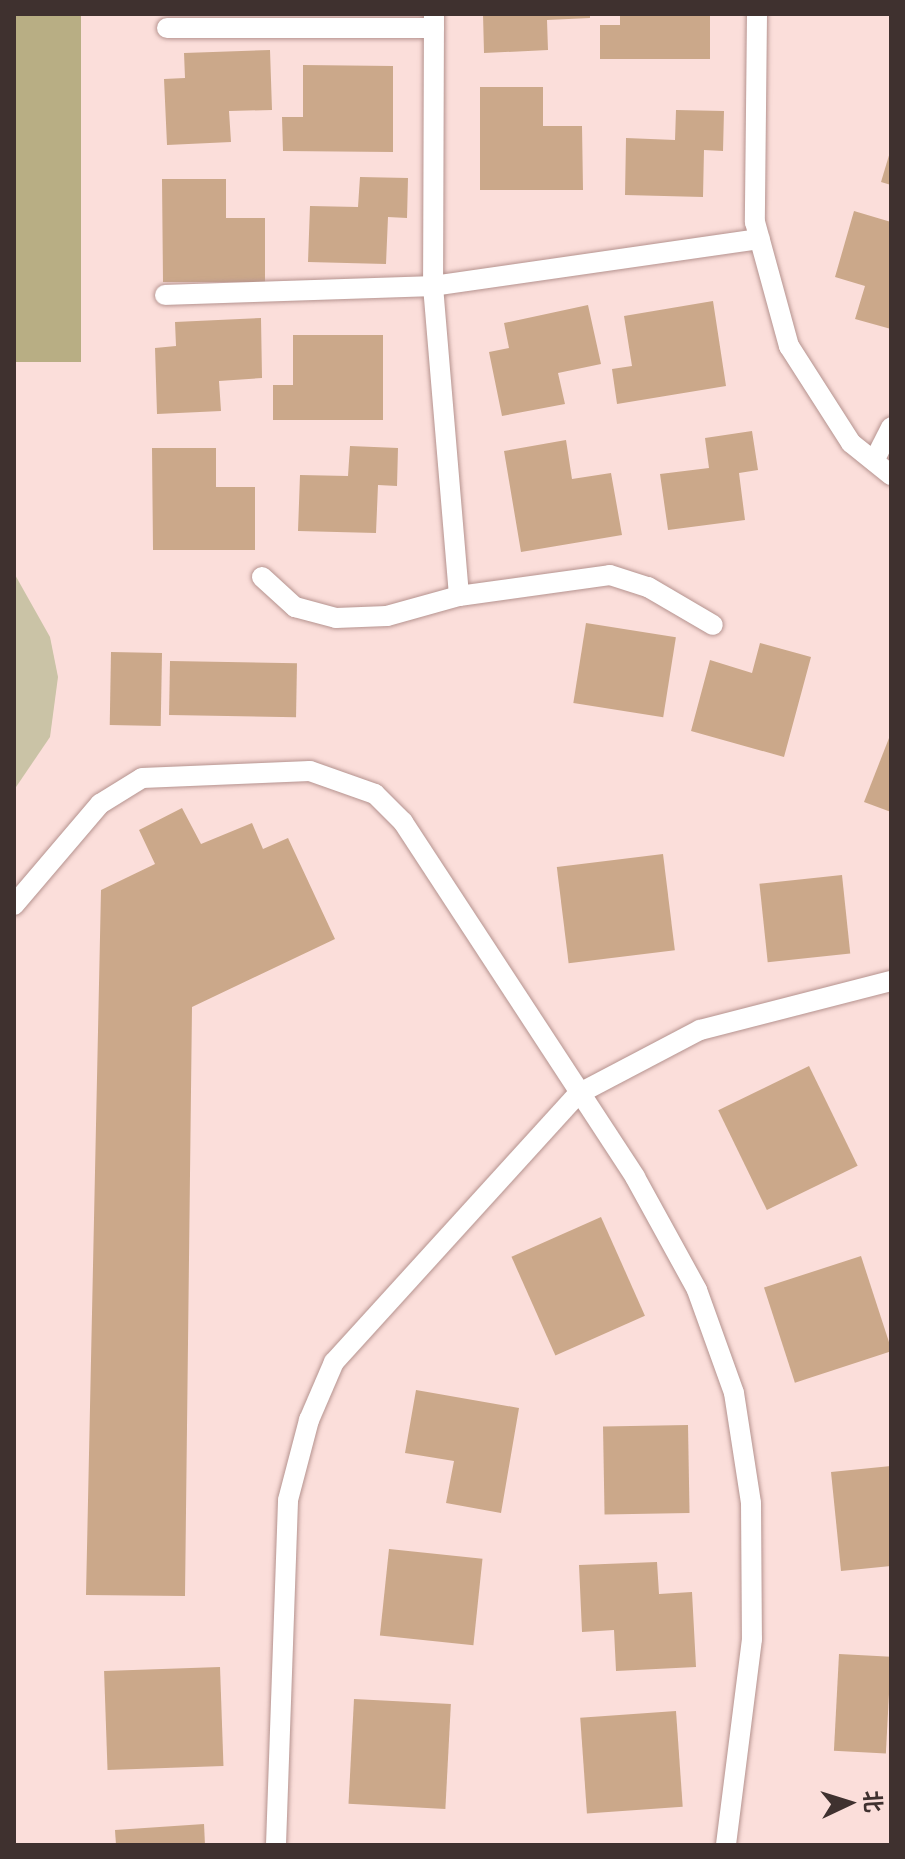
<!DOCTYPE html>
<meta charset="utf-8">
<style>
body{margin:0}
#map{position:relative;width:905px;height:1859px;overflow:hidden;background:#fbdeda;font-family:"IBM Plex Sans","Noto Sans SC",sans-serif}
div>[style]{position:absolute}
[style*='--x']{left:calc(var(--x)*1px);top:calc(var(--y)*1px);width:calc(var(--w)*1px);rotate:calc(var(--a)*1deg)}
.green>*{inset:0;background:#cac3a6}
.forest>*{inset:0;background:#b8ae84;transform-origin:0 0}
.building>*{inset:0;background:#cba88a;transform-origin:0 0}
.roads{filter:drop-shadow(0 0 2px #b5938f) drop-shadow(0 0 2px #b5938f)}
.lane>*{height:20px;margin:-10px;padding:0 10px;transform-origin:10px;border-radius:10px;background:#fff}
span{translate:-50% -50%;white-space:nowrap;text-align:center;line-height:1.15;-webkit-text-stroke:6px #fbdeda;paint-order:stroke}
.frame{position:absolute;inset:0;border:16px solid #3f312f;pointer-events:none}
.north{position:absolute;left:809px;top:1763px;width:80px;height:80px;-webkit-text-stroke:6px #fbdeda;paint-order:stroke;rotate:86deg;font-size:22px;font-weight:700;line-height:32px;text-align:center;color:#3f312f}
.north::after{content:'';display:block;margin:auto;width:28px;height:36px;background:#3f312f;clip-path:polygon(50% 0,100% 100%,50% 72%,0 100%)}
</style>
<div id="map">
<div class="green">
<i style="clip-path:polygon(14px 573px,50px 637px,58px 677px,50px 737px,14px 790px)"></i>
</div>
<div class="forest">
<i style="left:14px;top:14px;width:67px;height:348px"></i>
</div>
<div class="building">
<i style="clip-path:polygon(483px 14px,590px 14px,590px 18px,547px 20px,548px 50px,484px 53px)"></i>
<i style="clip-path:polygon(620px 14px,710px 14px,710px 59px,600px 59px,600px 25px,620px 25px)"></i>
<i style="clip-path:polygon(270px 50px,272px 110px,229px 111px,231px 142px,167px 145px,164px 79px,185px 78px,184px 53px)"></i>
<i style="clip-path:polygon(303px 65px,393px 66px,393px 152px,283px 151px,282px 117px,303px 117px)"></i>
<i style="clip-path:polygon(480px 87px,543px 87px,543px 126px,582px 126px,583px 190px,480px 190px)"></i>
<i style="clip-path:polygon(676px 110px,724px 111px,723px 151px,704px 150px,703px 197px,625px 195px,626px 138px,675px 140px)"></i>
<i style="clip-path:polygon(890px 152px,891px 152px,891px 185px,881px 182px)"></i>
<i style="clip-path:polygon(360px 177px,408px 178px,407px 218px,388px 217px,386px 264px,308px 262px,310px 206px,358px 207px)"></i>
<i style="clip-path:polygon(162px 179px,226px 179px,226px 218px,265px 218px,265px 282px,163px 282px)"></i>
<i style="clip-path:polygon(854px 211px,891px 222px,891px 329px,855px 319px,865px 286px,835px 277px)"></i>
<i style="clip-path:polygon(713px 301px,726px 386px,617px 404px,612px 369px,632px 366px,624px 316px)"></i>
<i style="clip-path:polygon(588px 305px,601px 364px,558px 373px,565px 404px,502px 416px,489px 352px,509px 348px,504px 323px)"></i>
<i style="clip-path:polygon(261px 318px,262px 378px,219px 381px,221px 411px,157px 414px,155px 348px,176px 346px,175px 322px)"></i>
<i style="clip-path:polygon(293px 335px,383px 335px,383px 420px,273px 420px,273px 385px,293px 385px)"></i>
<i style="clip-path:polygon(752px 431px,758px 470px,739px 473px,745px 520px,668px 530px,660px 474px,709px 468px,705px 438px)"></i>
<i style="clip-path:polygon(566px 440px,572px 479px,611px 473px,622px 535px,521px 552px,504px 451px)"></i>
<i style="clip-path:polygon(350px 446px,398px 448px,397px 486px,378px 485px,376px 533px,298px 531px,300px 475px,348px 476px)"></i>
<i style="clip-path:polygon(152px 448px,216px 448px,216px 487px,255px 487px,255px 550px,153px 550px)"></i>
<i style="left:586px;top:623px;width:91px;height:81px;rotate:9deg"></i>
<i style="clip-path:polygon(760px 643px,811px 657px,784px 757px,691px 731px,710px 660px,752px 673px)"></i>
<i style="left:111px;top:652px;width:51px;height:73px;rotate:1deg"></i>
<i style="left:170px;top:661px;width:127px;height:54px;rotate:1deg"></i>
<i style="clip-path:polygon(891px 733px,891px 812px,864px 802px)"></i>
<i style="clip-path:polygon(182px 808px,201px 844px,252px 823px,263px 849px,288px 838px,335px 939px,192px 1007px,185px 1596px,86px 1595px,101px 890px,155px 864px,139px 830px)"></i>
<i style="left:663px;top:854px;width:97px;height:107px;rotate:83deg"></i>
<i style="left:842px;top:875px;width:79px;height:83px;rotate:84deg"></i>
<i style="left:809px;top:1066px;width:111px;height:101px;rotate:64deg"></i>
<i style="left:601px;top:1217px;width:108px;height:98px;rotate:66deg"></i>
<i style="left:861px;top:1256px;width:100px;height:102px;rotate:72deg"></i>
<i style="clip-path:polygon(416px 1390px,519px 1408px,501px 1513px,446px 1503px,454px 1461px,405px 1453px)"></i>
<i style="left:688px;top:1425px;width:88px;height:85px;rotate:89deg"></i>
<i style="clip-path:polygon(891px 1466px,891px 1566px,841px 1571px,831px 1472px)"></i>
<i style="left:389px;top:1549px;width:94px;height:87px;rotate:6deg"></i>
<i style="clip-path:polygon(657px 1562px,659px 1594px,692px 1592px,696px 1667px,616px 1671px,614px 1630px,582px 1632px,579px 1565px)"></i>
<i style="left:839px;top:1654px;width:52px;height:97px;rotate:3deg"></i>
<i style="left:220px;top:1667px;width:99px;height:116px;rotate:88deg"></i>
<i style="left:354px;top:1699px;width:97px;height:105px;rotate:3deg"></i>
<i style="left:676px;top:1711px;width:96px;height:96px;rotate:86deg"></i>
<i style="clip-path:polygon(204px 1824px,205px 1845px,116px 1845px,115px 1830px)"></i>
</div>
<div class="roads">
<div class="lane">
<i style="--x:434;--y:14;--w:272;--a:90.2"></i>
<i style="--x:433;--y:286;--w:311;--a:85.2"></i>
<i style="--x:757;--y:14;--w:208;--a:90.6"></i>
<i style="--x:755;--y:222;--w:129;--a:74.7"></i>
<i style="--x:789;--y:346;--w:115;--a:57.4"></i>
<i style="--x:851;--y:443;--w:51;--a:38.7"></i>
<i style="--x:167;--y:28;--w:267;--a:0"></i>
<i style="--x:165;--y:295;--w:268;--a:-1.9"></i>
<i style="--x:433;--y:286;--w:330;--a:-8.2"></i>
<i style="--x:874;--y:461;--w:38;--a:-63"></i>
<i style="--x:262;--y:577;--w:45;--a:42.3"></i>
<i style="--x:295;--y:607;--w:42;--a:15"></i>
<i style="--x:336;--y:618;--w:51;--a:-2.2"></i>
<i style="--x:387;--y:616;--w:75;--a:-15.5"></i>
<i style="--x:459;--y:596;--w:152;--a:-7.9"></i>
<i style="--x:610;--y:575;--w:40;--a:18"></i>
<i style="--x:648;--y:587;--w:75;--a:30.3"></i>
<i style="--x:14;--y:905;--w:133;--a:-49.6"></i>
<i style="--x:100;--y:804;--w:49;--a:-31.8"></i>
<i style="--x:142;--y:778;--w:168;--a:-2.4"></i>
<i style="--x:310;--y:771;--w:69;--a:19.5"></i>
<i style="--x:375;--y:794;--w:40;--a:45"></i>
<i style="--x:403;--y:822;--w:424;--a:56.8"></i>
<i style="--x:635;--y:1177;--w:129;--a:61.2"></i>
<i style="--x:697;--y:1290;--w:109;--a:70.2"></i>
<i style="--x:734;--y:1393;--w:111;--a:81.2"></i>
<i style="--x:751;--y:1503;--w:136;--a:89.6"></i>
<i style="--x:752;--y:1639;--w:208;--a:97.2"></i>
<i style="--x:276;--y:1845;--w:345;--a:-88"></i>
<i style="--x:288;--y:1500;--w:83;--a:-75.3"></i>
<i style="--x:309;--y:1420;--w:63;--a:-66.7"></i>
<i style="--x:334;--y:1362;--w:362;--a:-47.7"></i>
<i style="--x:578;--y:1094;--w:138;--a:-27.7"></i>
<i style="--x:700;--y:1030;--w:197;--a:-14.4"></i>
</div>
</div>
<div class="frame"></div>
<div class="north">北</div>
</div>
